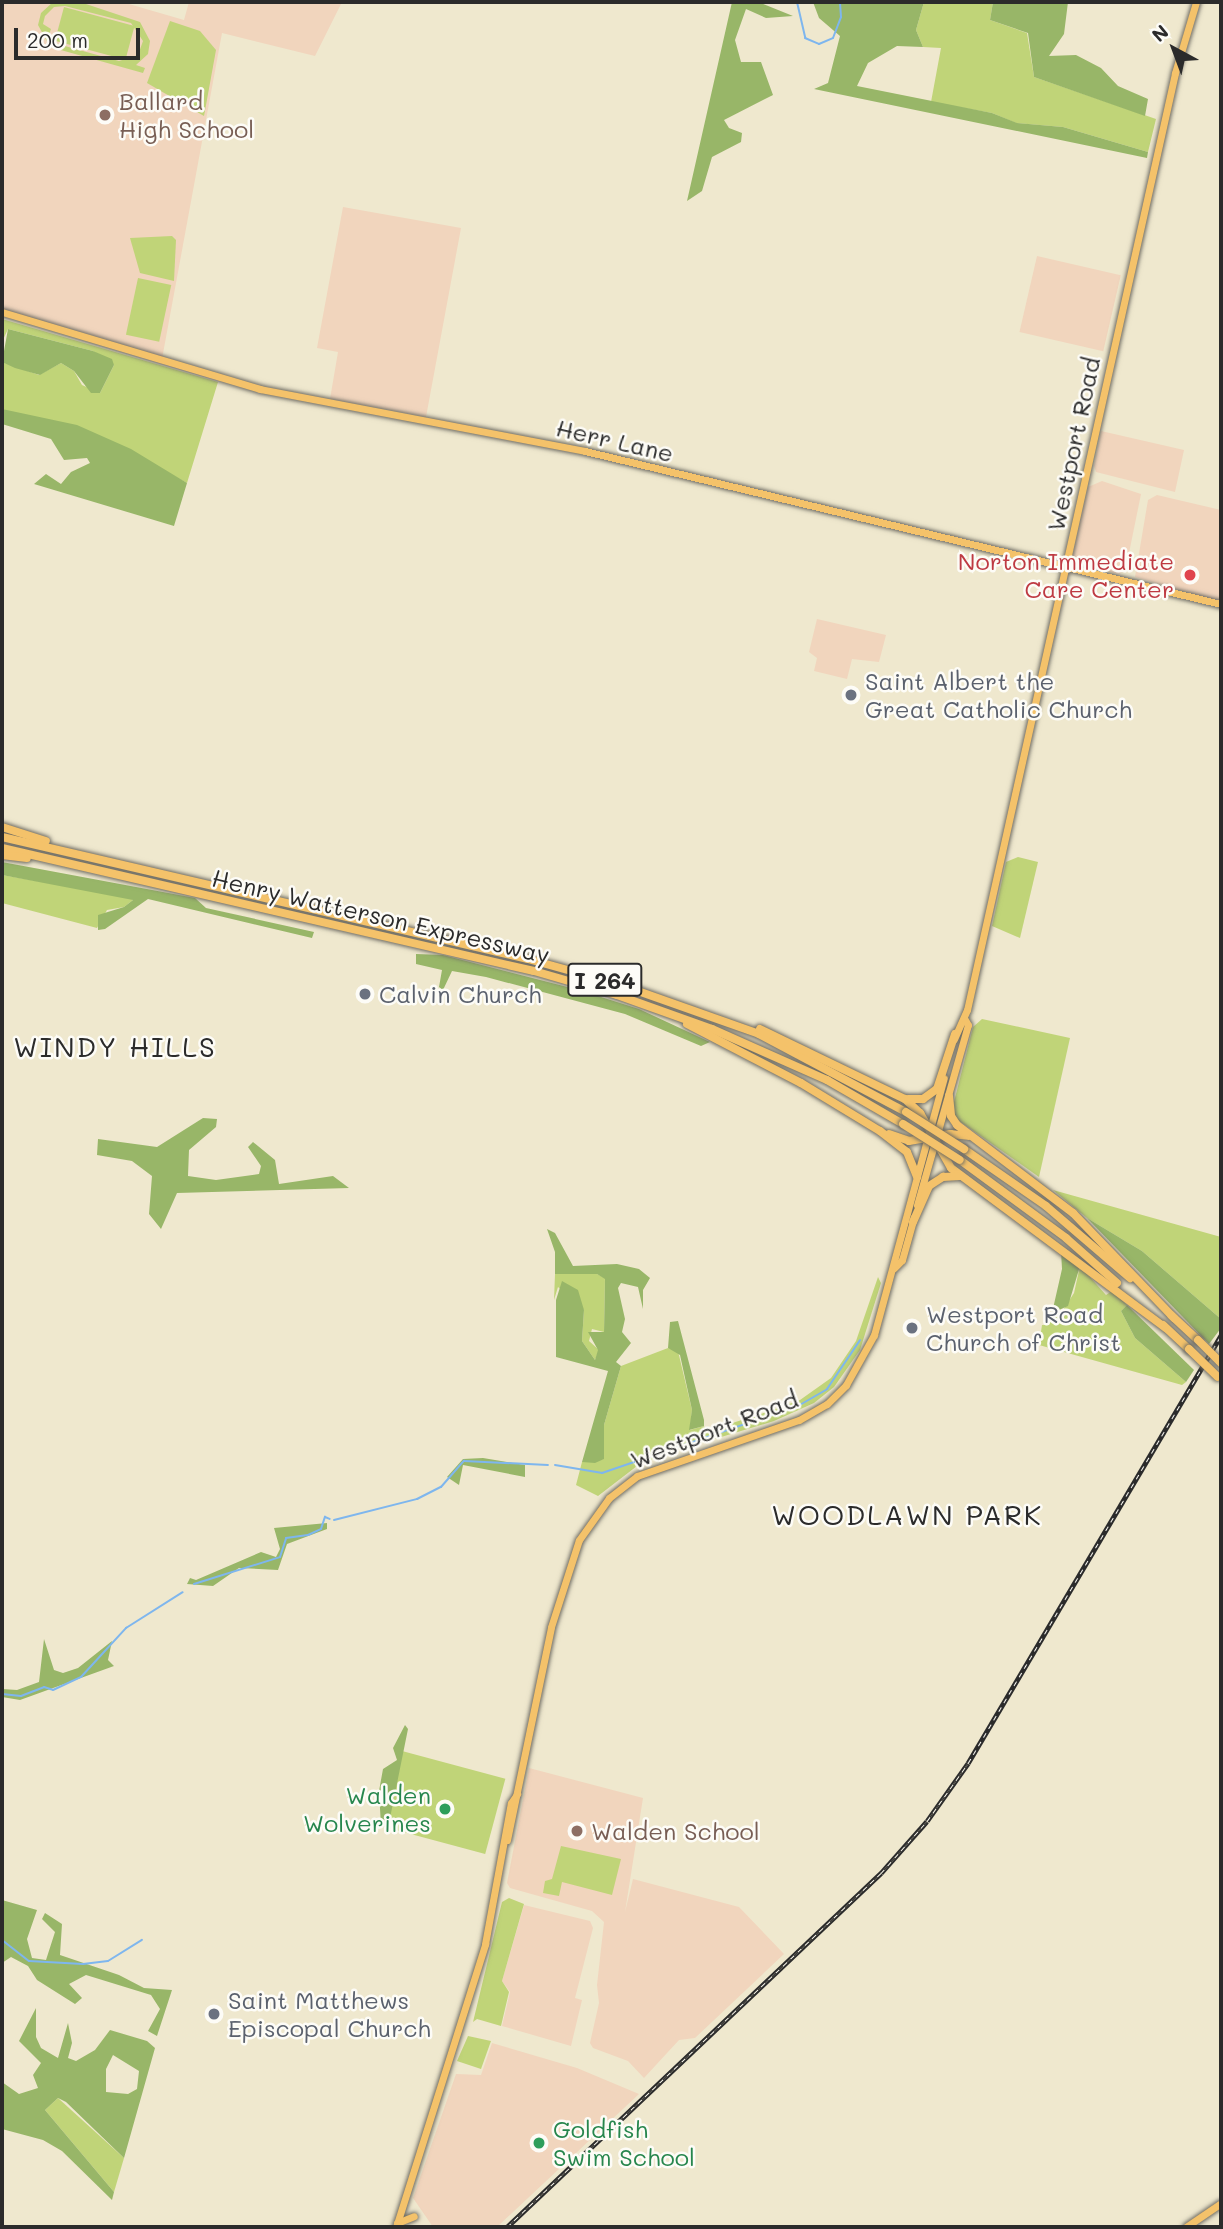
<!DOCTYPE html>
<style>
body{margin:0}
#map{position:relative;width:1223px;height:2229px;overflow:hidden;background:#efe8ce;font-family:Mali,sans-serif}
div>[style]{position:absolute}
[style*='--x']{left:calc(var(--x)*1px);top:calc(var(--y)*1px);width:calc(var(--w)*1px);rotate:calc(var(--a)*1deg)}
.built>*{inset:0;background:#f1d5bd;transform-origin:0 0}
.green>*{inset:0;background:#c0d478;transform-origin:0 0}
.forest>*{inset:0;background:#98b668}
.stream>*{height:2px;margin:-1px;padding:0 1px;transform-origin:1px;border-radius:1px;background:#7eb6ee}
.roads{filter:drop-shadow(0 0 2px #706d64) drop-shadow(0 0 2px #706d64)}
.major>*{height:7px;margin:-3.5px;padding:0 3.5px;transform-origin:3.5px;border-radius:3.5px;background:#f4c26a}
.highway>*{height:8px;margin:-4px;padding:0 4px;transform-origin:4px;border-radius:4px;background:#f4c26a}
.rail>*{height:4.5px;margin-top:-2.25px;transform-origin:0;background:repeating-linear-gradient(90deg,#fdfcf7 0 5px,#2b2b2b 0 10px);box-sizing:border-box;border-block:2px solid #2b2b2b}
.bridges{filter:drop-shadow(0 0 2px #706d64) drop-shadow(0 0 2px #706d64)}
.highway-bridge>*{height:8px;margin:-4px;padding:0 4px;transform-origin:4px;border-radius:4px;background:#f4c26a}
.dots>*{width:19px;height:19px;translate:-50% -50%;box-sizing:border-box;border:4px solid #fdfcf7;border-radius:50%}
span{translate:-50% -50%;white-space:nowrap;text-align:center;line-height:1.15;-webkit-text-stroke:5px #fdfcf7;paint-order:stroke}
.shield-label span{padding:2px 5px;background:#fdfcf7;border:2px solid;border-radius:5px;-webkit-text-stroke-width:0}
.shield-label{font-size:23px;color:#2b2b2b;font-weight:700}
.education-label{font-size:24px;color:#785e54}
.left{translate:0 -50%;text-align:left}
.street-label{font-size:24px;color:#2b2b2b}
.health-label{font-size:24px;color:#be3a42}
.right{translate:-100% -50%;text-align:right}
.worship-label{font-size:24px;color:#5b616d}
.leisure-label{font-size:24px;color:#27864d}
.quarter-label{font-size:28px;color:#2b2b2b;letter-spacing:2px}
.frame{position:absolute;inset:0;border:4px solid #2b2b2b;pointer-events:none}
.north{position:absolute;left:1139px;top:14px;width:70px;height:70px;-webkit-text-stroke:5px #fdfcf7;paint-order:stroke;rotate:319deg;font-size:19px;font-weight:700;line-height:28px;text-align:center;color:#2b2b2b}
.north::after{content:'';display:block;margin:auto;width:24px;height:32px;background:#2b2b2b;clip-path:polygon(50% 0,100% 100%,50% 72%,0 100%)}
.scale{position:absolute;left:14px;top:28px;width:126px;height:32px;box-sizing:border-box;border:4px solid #2b2b2b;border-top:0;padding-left:9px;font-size:21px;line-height:24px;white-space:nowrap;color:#2b2b2b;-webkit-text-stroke:5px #fdfcf7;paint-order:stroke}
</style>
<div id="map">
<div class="built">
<i style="clip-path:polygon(2px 2px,122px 2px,184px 20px,189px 2px,342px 2px,315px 56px,222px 33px,162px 359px,2px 311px)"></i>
<i style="clip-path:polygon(343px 207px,461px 228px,426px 417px,330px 399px,338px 352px,317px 348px)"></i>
<i style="left:1037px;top:256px;width:86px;height:78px;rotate:13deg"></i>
<i style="clip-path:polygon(1101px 431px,1184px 450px,1175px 492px,1096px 472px,1094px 466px)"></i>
<i style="clip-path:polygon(1102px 481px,1141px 494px,1127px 563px,1120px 574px,1081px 566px,1072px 558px,1088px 487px)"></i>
<i style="clip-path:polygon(1157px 495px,1221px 510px,1221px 602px,1135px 577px,1148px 500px)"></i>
<i style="clip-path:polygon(817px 619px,886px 635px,879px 662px,852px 659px,847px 679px,814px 671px,817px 658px,809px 652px)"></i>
<i style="clip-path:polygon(529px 1768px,643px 1798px,625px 1912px,633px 1879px,739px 1907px,784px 1954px,695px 2038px,679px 2040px,644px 2078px,628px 2061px,593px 2048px,590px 2043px,599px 2003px,597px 1985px,604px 1922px,592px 1911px,510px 1888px,507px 1883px)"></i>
<i style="clip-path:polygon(524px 1905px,590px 1921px,593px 1928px,575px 1998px,582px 2000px,571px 2046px,502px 2026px,510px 1992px,502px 1981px)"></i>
<i style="clip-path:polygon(492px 2043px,577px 2068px,639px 2094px,497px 2227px,433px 2227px,413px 2198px,456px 2074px,481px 2075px)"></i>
</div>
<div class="green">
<i style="clip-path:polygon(evenodd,53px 2px,80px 2px,140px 22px,150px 41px,148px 54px,136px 65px,145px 68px,143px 73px,50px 47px,38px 25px,41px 13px,53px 2px,65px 6px,131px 23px,143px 41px,138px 55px,119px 61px,54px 43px,48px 38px,51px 29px,43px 24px,45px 16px,54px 7px,65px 6px)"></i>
<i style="clip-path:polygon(924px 2px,993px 2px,990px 20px,1027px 33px,1034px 77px,1156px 119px,1148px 152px,1063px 127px,1016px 123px,992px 113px,931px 102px,941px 48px,923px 47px,916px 30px)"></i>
<i style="left:64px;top:7px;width:73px;height:35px;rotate:15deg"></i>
<i style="clip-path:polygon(170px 21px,200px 31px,216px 50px,204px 116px,147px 83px)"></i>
<i style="clip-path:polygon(172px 236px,176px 240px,174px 281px,140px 273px,130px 238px)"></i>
<i style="left:138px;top:278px;width:34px;height:58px;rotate:12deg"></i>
<i style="clip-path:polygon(2px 319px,218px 382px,187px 483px,159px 468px,2px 409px,2px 362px,39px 375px,61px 363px,74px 371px,82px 385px,100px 393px,114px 365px,93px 351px,8px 329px,2px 342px)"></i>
<i style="clip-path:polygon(1018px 857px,1038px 862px,1020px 938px,992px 926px,1006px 862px)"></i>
<i style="clip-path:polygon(2px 875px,129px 897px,133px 900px,124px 907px,107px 910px,97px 928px,2px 903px)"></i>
<i style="clip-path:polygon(982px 1019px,1070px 1038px,1039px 1177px,955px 1118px,954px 1102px,973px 1027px)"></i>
<i style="clip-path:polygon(1053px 1190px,1221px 1237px,1221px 1319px,1142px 1251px,1087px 1218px)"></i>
<i style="clip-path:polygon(1080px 1266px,1106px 1295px,1112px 1291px,1127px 1305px,1121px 1311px,1135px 1338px,1186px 1382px,1182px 1385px,1039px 1345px,1042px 1325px,1049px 1325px,1052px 1313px,1063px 1310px,1074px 1293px)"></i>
<i style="clip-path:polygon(555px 1274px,597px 1274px,605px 1278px,604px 1332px,592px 1329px,589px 1341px,599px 1350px,595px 1360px,582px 1341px,584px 1310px,558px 1287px,554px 1300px)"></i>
<i style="clip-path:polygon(878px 1277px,881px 1283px,860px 1350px,834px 1387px,814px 1403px,774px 1421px,662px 1455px,637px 1466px,598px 1496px,576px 1485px,582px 1462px,604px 1459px,604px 1425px,621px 1366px,668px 1348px,678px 1351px,692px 1410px,690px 1430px,704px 1426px,707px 1431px,770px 1411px,800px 1400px,831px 1378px,856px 1341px)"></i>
<i style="left:402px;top:1751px;width:107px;height:78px;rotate:15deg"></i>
<i style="clip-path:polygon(561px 1846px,621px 1859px,612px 1895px,562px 1882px,559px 1896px,543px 1893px,545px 1881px,552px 1879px)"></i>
<i style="clip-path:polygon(509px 1898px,524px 1904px,502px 1981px,509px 1992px,501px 2026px,477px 2019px,473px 2022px,502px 1902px)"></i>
<i style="clip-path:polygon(468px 2036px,491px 2041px,481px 2069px,457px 2061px)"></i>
<i style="clip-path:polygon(58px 2098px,124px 2158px,114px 2192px,45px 2110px)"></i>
</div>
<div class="forest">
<i style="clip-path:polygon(732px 2px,758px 2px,793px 16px,766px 18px,746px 9px,735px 40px,741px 62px,761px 62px,773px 95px,724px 120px,729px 128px,742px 133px,741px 142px,712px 157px,702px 191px,687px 201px)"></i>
<i style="clip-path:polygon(813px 2px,924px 2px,916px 30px,923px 47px,897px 46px,868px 63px,857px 86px,992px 113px,1017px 123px,1063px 127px,1148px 152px,1147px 158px,814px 89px,828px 83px,840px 36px,819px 18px)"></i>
<i style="clip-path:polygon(993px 2px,1068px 2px,1064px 34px,1049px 56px,1076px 55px,1101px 68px,1118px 86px,1148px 99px,1145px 116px,1034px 77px,1028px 33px,990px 20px)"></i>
<i style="clip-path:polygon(8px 329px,93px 351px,112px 359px,114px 365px,100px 393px,91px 393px,74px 371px,61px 363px,40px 375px,15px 368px,2px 362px)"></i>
<i style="clip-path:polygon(2px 409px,77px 425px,131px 449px,187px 483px,174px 526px,34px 484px,46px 474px,61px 484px,71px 472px,90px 463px,87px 458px,64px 460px,51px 439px,2px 424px)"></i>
<i style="clip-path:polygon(2px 862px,195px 898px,206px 908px,314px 932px,312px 938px,148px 899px,105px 929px,98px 930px,98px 915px,124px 907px,133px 900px,2px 875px)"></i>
<i style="clip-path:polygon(416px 954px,443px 955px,579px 990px,639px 1009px,710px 1042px,701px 1046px,625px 1014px,486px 977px,452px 971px,443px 990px,439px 987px,442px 970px,416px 964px)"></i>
<i style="clip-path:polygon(203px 1118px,217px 1119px,216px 1127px,189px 1150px,188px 1176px,216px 1180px,259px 1174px,261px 1166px,248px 1147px,253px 1142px,275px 1160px,279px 1184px,333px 1176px,349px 1188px,177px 1193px,161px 1229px,149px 1214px,152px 1176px,132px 1161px,97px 1155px,98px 1139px,157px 1147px)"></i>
<i style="clip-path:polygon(1087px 1218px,1142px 1251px,1221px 1319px,1221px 1328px,1209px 1344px)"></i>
<i style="clip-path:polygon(547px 1229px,555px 1233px,573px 1266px,617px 1264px,639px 1269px,650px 1278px,643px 1290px,643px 1309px,638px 1287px,621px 1283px,618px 1288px,625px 1319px,622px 1332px,631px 1343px,616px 1362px,621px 1366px,604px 1425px,604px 1459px,595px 1463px,582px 1462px,608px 1371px,556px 1357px,556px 1300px,562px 1281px,578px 1290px,584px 1310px,582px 1341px,595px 1360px,598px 1350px,588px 1332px,604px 1332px,605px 1279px,597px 1274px,555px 1274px,555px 1252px)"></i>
<i style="clip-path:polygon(1061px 1251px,1080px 1266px,1068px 1306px,1052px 1313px,1062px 1269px)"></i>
<i style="clip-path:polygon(1127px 1305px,1194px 1370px,1186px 1382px,1135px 1338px,1121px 1311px)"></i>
<i style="clip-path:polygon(678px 1321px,704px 1420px,704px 1426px,689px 1430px,692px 1410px,680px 1355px,668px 1348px,670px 1322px)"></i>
<i style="clip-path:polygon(483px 1458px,525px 1465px,525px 1477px,463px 1465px,459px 1485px,447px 1477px,463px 1459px)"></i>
<i style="clip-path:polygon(327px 1523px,327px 1529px,287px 1544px,278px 1570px,239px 1568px,213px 1586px,187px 1584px,190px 1578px,196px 1580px,261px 1552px,276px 1557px,280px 1549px,274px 1528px)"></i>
<i style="clip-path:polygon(44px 1639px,54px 1670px,63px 1673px,78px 1668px,112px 1641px,108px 1660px,114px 1666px,20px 1700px,2px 1697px,2px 1689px,17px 1690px,39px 1682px)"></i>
<i style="clip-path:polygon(405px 1725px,408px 1729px,388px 1828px,381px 1826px,379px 1791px,383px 1769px,397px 1760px,393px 1748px)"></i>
<i style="clip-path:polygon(2px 1900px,37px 1910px,27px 1939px,32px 1958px,46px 1960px,55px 1932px,42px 1919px,45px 1913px,62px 1924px,60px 1955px,119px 1975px,144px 1988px,172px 1990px,157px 2036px,148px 2031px,160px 2009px,151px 1995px,86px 1975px,69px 1984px,82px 1998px,75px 2004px,37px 1980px,28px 1966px,11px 1957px,2px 1963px)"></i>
<i style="clip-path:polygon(evenodd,36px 2008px,36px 2037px,41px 2048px,58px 2058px,68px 2023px,72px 2043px,68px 2058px,76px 2061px,95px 2050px,110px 2030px,147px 2041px,155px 2048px,124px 2158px,66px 2102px,58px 2098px,45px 2110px,114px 2192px,112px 2200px,62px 2151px,43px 2140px,2px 2129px,2px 2082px,19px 2094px,38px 2088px,33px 2075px,41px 2063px,19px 2041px,36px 2008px,113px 2055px,139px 2071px,137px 2089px,128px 2094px,106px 2092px,106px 2069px,113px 2055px)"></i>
</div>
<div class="stream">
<i style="--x:797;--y:2;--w:37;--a:77"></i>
<i style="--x:805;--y:38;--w:15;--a:23"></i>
<i style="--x:819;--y:44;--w:15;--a:-23"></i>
<i style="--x:833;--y:38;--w:22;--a:-69"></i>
<i style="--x:841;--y:17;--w:15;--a:-94"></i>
<i style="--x:555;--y:1465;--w:48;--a:9.7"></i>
<i style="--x:602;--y:1473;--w:207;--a:-18.9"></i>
<i style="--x:798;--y:1406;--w:34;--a:-30"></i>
<i style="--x:827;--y:1389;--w:59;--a:-56"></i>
<i style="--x:334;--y:1520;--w:86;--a:-14.2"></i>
<i style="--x:417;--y:1499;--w:27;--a:-27"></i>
<i style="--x:441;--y:1487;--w:35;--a:-49"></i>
<i style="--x:464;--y:1461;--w:84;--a:2.7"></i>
<i style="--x:194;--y:1584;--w:90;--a:-17.4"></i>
<i style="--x:280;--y:1557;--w:20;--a:-72"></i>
<i style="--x:286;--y:1538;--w:22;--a:-8"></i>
<i style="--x:308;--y:1535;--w:14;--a:-25"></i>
<i style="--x:321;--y:1529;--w:13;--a:-72"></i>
<i style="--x:325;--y:1517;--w:5;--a:22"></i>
<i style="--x:2;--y:1694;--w:19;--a:6"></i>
<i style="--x:21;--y:1696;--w:25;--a:-21"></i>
<i style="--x:44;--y:1687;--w:9;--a:18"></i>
<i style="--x:53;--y:1690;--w:31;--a:-25"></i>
<i style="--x:81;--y:1677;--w:67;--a:-47.4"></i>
<i style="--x:126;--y:1628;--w:67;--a:-32.3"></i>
<i style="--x:2;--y:1940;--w:34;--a:38"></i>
<i style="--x:29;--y:1961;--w:54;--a:3.2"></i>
<i style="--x:83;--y:1964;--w:25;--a:-7"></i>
<i style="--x:108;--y:1961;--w:40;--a:-32"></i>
</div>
<div class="roads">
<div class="major">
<i style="--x:2;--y:312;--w:269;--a:16.6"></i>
<i style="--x:260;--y:389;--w:331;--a:10.8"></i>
<i style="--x:585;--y:451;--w:654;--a:13.53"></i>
<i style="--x:954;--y:1039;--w:32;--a:-66"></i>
<i style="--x:967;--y:1010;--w:960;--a:-77.48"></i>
<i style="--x:1175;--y:73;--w:74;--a:-73.5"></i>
<i style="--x:917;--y:1205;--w:187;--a:-74.2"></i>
<i style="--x:968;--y:1025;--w:8;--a:-120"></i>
<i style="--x:894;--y:1268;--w:11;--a:-45"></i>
<i style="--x:902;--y:1260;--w:45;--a:-74.4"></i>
<i style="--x:507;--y:1840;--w:217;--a:-78.3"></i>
<i style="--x:551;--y:1627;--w:91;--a:-72.2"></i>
<i style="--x:579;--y:1540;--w:52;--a:-54.5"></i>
<i style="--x:609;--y:1498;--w:36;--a:-38"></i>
<i style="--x:637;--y:1476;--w:171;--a:-19.1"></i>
<i style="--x:799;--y:1420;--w:32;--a:-30"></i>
<i style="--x:827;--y:1404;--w:27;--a:-45"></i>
<i style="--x:846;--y:1385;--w:57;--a:-60.8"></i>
<i style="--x:874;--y:1335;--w:266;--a:-74.8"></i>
<i style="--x:397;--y:2223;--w:18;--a:-22"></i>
<i style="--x:396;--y:2227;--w:297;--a:-72.5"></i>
<i style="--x:485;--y:1944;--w:143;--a:-79.6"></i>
<i style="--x:511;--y:1803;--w:11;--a:-56"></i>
<i style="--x:1186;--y:2227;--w:42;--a:-34.4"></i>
</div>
<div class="highway">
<i style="--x:2;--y:827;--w:46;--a:17.7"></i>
<i style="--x:2;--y:837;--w:540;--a:13.06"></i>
<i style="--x:528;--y:959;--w:93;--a:15.5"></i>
<i style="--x:618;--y:984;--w:150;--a:19.5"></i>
<i style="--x:759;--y:1034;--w:166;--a:28"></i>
<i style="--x:2;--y:848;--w:546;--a:13.02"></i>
<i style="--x:534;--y:971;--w:86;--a:16.1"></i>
<i style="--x:617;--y:995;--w:101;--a:19.7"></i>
<i style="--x:712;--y:1029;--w:126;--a:23.9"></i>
<i style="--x:827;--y:1080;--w:88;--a:30.1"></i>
<i style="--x:2;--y:855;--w:25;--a:7"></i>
<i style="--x:687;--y:1024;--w:128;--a:27.4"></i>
<i style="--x:801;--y:1083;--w:92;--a:31.3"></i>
<i style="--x:880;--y:1131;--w:34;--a:38"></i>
<i style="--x:907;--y:1152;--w:27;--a:68"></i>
<i style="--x:760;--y:1029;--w:161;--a:25.8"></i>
<i style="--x:905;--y:1099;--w:21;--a:43"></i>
<i style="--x:920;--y:1113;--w:63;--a:60.6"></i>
<i style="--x:951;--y:1168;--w:268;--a:36.7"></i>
<i style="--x:949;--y:1096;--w:20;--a:84"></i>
<i style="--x:951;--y:1116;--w:11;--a:56"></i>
<i style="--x:957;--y:1125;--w:146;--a:37.2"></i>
<i style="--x:1073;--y:1213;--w:146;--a:46.1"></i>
<i style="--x:908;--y:1099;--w:15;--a:0"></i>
<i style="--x:923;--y:1099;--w:17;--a:-36"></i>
<i style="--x:937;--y:1089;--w:58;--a:-71.9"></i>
<i style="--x:889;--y:1134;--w:21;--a:19"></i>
<i style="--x:909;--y:1141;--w:42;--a:-9.7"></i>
<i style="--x:950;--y:1134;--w:18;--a:6"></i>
<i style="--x:964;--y:1149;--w:100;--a:34.8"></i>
<i style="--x:1046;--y:1206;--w:111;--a:40.6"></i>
<i style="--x:960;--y:1160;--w:132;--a:36.3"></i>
<i style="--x:1066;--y:1238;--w:68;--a:41.4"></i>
<i style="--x:913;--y:1222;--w:39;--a:-66"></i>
<i style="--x:929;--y:1186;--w:17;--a:-33"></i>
<i style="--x:943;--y:1177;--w:17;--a:-3"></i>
<i style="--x:1171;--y:1315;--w:37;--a:43"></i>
<i style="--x:1163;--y:1325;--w:35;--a:43"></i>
</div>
</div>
<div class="rail">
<i style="--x:507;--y:2227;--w:515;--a:-43.43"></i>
<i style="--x:881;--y:1873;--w:69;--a:-48.5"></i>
<i style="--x:927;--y:1821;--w:71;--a:-54.7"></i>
<i style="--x:968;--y:1763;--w:497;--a:-59.4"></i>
</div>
<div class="bridges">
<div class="highway-bridge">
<i style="--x:906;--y:1112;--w:69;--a:32.5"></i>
<i style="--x:903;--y:1124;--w:67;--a:32.3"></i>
<i style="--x:1198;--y:1340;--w:33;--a:45"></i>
<i style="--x:1189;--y:1349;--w:40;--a:44"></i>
</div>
</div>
<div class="dots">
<i style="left:105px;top:115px;background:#8d6e63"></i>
<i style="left:1190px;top:575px;background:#e0444e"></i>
<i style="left:851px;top:695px;background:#6b7280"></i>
<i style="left:365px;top:994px;background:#6b7280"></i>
<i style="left:912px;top:1328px;background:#6b7280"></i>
<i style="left:445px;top:1809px;background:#2e9e5b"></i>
<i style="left:577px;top:1831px;background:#8d6e63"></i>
<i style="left:214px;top:2014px;background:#6b7280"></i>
<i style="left:539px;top:2143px;background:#2e9e5b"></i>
</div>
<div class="shield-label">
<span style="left:605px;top:980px">I 264</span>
</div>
<div class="education-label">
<span class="left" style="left:119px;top:115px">Ballard<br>High School</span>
<span class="left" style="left:591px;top:1831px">Walden School</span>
</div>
<div class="street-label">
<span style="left:615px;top:440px;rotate:13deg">Herr Lane</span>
<span style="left:1073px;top:444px;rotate:-78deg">Westport Road</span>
<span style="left:381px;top:916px;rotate:13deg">Henry Watterson Expressway</span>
<span style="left:714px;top:1429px;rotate:-21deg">Westport Road</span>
</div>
<div class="health-label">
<span class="right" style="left:1174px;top:575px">Norton Immediate<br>Care Center</span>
</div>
<div class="worship-label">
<span class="left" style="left:865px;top:695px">Saint Albert the<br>Great Catholic Church</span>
<span class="left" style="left:379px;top:994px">Calvin Church</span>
<span class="left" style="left:926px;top:1328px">Westport Road<br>Church of Christ</span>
<span class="left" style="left:228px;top:2014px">Saint Matthews<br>Episcopal Church</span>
</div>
<div class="leisure-label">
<span class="right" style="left:431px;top:1809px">Walden<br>Wolverines</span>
<span class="left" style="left:553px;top:2143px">Goldfish<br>Swim School</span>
</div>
<div class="quarter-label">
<span style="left:115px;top:1046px">WINDY HILLS</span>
<span style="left:907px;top:1514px">WOODLAWN PARK</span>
</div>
<div class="frame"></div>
<div class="north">N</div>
<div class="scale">200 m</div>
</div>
